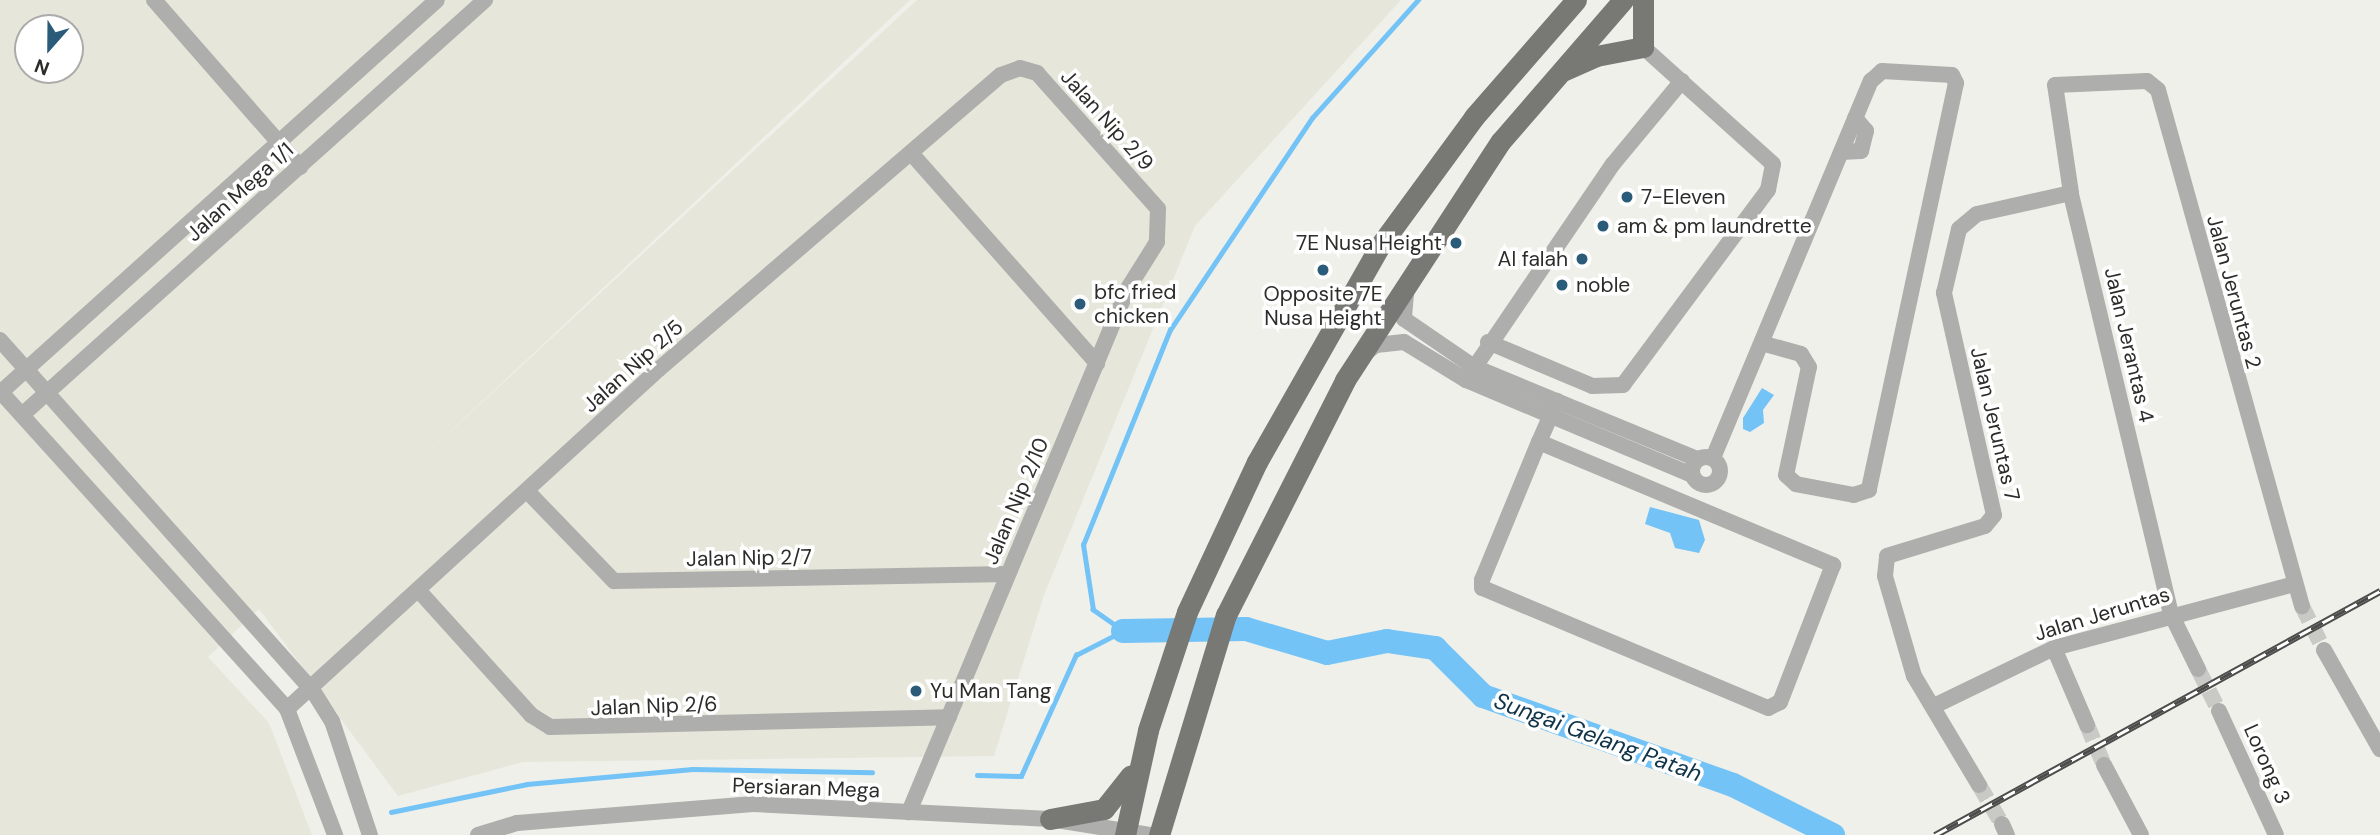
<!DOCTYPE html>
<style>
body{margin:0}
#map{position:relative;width:2380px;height:835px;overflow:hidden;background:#f0f0eb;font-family:"DM Sans",sans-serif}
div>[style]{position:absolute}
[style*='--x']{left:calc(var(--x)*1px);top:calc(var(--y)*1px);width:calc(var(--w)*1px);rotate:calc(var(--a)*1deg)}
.built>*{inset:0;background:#e6e6da}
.water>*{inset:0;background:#74c3f6}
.stream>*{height:4.5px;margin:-2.25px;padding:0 2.25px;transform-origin:2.25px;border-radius:2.25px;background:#74c3f6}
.river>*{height:24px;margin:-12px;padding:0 12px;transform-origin:12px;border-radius:12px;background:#74c3f6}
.minor-tunnel>*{height:16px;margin-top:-8px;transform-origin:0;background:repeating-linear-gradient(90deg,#c9c9c5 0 16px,transparent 0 24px)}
.minor>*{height:16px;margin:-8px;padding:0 8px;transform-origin:8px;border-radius:8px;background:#aeaeac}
.minor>.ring{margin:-8px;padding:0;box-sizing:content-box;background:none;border:16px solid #aeaeac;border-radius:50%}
.major>*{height:21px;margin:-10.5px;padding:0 10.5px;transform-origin:10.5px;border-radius:10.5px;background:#787874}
.rail>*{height:7px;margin-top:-3.5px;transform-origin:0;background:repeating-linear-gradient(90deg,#fff 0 13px,#4c4d4b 0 26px);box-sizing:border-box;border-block:2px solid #4c4d4b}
.dots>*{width:19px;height:19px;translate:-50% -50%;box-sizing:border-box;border:4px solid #fff;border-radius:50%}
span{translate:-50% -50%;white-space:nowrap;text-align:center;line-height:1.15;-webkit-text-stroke:7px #fff;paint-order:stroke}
.street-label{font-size:21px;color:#2c2d2b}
.poi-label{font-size:21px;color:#2c2d2b}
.left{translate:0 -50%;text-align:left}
.right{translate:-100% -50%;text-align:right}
.water-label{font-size:23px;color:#103348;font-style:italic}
.north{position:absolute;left:14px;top:14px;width:70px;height:70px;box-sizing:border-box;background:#fff;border:2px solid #ababaa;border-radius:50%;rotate:201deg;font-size:19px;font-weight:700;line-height:28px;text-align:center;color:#2c2d2b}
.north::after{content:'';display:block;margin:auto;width:24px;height:32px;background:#2a5b79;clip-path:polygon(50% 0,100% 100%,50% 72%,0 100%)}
</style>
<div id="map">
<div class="built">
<i style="clip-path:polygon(evenodd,0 0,910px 0,409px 470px,917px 0,1401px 0,1195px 226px,1044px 595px,994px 756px,523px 762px,398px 796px,259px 609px,208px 657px,269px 723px,312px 835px,0 835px,0 0,28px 28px,70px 28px,70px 70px,28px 70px,28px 28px)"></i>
</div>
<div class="water">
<i style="clip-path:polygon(1762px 388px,1774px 395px,1763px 410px,1764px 423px,1750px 432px,1743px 429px,1743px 418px)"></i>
<i style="clip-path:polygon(1650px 507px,1699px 520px,1705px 540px,1699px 553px,1675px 548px,1670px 533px,1645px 524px)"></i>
</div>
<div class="stream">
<i style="--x:977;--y:775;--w:44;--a:1.3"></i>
<i style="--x:1021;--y:776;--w:133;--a:-65.6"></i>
<i style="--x:1076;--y:655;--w:53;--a:-27.1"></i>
<i style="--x:1123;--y:631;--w:37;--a:-145"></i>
<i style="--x:1093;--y:610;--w:66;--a:-98.7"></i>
<i style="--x:1083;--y:545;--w:232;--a:-68"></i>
<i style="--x:1170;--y:330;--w:255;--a:-56.2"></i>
<i style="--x:1312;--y:118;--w:159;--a:-48.1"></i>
<i style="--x:391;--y:812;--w:139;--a:-11.6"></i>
<i style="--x:527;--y:784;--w:166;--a:-5.2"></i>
<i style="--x:692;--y:769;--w:180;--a:1"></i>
</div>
<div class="river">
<i style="--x:1123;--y:631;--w:123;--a:-0.9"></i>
<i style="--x:1246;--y:629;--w:84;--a:16.5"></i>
<i style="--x:1327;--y:653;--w:61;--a:-11.3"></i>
<i style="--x:1387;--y:641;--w:49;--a:8.3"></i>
<i style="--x:1435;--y:648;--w:68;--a:45"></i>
<i style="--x:1483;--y:696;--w:265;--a:19.6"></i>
<i style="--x:1733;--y:785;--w:112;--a:26.6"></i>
</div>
<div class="minor-tunnel">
<i style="--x:2302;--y:606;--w:49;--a:63.4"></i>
<i style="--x:2198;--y:669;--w:47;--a:63.4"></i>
<i style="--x:2087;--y:725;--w:43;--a:67"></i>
<i style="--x:1979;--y:785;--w:45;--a:59.5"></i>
</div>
<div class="minor">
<i style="--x:154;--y:0;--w:222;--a:48.8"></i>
<i style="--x:1841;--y:152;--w:20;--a:-3"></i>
<i style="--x:1861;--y:151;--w:21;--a:-76"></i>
<i style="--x:1866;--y:131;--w:17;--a:-130"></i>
<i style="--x:911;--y:153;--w:281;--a:48.5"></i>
<i style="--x:1406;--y:294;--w:25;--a:95"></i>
<i style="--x:1404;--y:319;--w:85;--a:34.4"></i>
<i style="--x:1474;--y:367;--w:241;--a:22.4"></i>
<i style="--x:0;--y:340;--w:470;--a:48.3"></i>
<i style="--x:313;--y:691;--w:36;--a:58"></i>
<i style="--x:332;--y:721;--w:120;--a:71.6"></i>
<i style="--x:1488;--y:342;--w:113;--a:22.9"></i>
<i style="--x:1592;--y:386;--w:31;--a:-2"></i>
<i style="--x:1623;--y:385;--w:243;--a:-53.4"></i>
<i style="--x:1768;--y:190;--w:26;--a:-79"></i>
<i style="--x:1773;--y:164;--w:175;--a:-138"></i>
<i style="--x:1364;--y:354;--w:15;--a:-37"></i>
<i style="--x:1376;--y:345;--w:28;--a:-6"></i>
<i style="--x:1404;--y:342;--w:73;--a:31.5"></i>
<i style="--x:1466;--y:380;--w:245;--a:22.8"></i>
<i style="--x:1466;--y:380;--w:261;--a:-55.8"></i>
<i style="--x:1613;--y:164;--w:108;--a:-50.3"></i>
<i style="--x:0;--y:391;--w:428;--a:47.9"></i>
<i style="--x:287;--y:709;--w:135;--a:69.1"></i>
<i style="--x:1;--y:392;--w:586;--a:-41.96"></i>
<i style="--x:22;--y:415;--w:622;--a:-41.87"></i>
<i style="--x:1539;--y:442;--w:319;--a:22.7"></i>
<i style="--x:1833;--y:565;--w:147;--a:111.1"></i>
<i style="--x:1780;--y:702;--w:13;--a:153"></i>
<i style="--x:1768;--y:708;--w:310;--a:-157.2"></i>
<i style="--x:1482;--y:588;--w:8;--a:-90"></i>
<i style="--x:1482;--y:580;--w:149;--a:-67.6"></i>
<i style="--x:1539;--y:442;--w:45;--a:-66.3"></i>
<i class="ring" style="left:1692px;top:457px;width:12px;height:12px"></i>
<i style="--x:1713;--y:458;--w:409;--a:-67.3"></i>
<i style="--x:1871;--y:81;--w:15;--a:-42"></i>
<i style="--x:1882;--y:71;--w:70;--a:3.3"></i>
<i style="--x:1952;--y:75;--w:9;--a:63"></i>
<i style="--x:1956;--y:83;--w:416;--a:102.1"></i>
<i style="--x:1869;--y:490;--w:16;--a:162"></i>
<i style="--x:1854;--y:495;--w:59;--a:-169.3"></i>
<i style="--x:1796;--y:484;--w:13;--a:-138"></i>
<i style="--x:1786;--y:475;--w:110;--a:-78"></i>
<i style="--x:1809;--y:367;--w:15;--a:-122"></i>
<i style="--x:1801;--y:354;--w:41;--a:-164.6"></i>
<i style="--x:528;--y:492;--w:124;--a:46"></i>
<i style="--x:614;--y:581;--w:394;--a:-1"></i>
<i style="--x:420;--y:592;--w:166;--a:47.9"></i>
<i style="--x:531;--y:715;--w:22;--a:32"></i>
<i style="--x:550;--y:727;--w:399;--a:-1.4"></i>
<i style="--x:2054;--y:648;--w:84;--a:66.8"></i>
<i style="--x:2324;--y:650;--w:114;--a:60.5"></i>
<i style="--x:2198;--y:669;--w:61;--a:-116.1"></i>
<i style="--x:2171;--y:614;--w:433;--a:-103.4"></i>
<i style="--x:2071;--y:193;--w:109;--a:-98.4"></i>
<i style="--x:2055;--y:85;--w:92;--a:-2.5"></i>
<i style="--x:2147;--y:81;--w:14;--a:39"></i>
<i style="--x:2158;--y:90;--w:536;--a:74.41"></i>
<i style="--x:1934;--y:706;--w:133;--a:-25.8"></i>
<i style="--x:2054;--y:648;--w:245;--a:-14.9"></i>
<i style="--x:287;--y:709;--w:504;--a:-42.43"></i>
<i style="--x:659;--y:369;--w:451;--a:-40.7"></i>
<i style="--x:1001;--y:75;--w:20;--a:-20"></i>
<i style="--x:1020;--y:68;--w:18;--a:16"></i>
<i style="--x:1037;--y:73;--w:182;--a:48.3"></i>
<i style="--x:1158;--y:209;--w:33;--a:92"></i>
<i style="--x:1157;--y:242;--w:57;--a:122"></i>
<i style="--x:1127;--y:290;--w:566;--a:112.67"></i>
<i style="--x:2219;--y:711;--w:136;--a:65.3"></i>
<i style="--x:2104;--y:765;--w:79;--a:62.1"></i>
<i style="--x:1979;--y:785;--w:127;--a:-120.8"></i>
<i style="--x:1914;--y:676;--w:104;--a:-106.2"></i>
<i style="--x:1885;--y:576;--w:20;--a:-84"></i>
<i style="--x:1887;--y:556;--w:102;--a:-17"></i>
<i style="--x:1985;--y:526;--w:14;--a:-51"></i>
<i style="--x:1994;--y:515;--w:228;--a:-102.7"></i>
<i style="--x:1944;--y:293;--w:66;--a:-76.8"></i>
<i style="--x:1959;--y:229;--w:23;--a:-40"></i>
<i style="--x:1977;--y:214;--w:96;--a:-12.6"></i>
<i style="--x:2002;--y:824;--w:12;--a:66"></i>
<i style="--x:478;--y:835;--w:41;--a:-17.1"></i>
<i style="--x:517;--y:823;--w:237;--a:-4.6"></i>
<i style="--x:753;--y:804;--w:297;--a:2.9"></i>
<i style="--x:1050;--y:819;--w:101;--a:9.1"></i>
</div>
<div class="major">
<i style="--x:1565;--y:70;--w:34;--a:-24"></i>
<i style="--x:1596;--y:56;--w:48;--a:-10.8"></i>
<i style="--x:1643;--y:47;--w:47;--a:-90"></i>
<i style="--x:1050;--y:819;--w:55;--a:-10.5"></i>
<i style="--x:1104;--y:809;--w:43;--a:-51.5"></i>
<i style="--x:1125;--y:835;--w:107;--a:-77.6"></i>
<i style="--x:1148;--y:730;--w:124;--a:-71.7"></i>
<i style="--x:1187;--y:612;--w:166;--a:-65"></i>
<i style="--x:1257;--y:462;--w:247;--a:-60.4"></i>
<i style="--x:1379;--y:247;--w:161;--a:-53.8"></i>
<i style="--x:1474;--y:117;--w:155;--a:-48.9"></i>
<i style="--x:1159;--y:835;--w:230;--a:-73.1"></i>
<i style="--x:1226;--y:615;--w:263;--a:-63.1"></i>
<i style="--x:1345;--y:380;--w:285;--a:-56.9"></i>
<i style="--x:1501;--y:141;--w:186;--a:-49.1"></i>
</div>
<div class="rail">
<i style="--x:1935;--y:835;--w:508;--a:-28.74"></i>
</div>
<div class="dots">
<i style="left:1627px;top:197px;background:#2a5b79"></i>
<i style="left:1603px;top:226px;background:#2a5b79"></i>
<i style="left:1456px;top:243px;background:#2a5b79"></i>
<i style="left:1582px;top:259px;background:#2a5b79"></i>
<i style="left:1323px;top:270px;background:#2a5b79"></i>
<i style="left:1562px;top:285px;background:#2a5b79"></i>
<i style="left:1080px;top:304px;background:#2a5b79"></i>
<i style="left:916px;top:691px;background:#2a5b79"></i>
</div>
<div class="street-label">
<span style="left:1107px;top:120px;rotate:48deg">Jalan Nip 2/9</span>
<span style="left:240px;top:192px;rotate:-42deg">Jalan Mega 1/1</span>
<span style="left:2234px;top:292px;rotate:75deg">Jalan Jeruntas 2</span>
<span style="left:2129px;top:345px;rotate:77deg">Jalan Jerantas 4</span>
<span style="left:633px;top:366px;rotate:-42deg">Jalan Nip 2/5</span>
<span style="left:1995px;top:424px;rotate:77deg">Jalan Jeruntas 7</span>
<span style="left:1016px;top:501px;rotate:-67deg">Jalan Nip 2/10</span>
<span style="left:749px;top:558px;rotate:-1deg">Jalan Nip 2/7</span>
<span style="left:2102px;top:614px;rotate:-17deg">Jalan Jeruntas</span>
<span style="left:654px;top:706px;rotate:-2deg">Jalan Nip 2/6</span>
<span style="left:2267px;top:764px;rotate:66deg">Lorong 3</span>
<span style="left:806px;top:788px;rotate:2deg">Persiaran Mega</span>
</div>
<div class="poi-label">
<span class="left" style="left:1641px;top:197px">7-Eleven</span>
<span class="left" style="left:1617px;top:226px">am &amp; pm laundrette</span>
<span class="right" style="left:1442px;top:243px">7E Nusa Height</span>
<span class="right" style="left:1568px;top:259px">Al falah</span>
<span class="left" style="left:1576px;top:285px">noble</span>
<span class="left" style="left:1094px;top:304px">bfc fried<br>chicken</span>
<span style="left:1323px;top:306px">Opposite 7E<br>Nusa Height</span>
<span class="left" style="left:930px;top:691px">Yu Man Tang</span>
</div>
<div class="water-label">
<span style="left:1598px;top:737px;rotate:20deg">Sungai Gelang Patah</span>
</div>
<div class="north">N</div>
</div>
